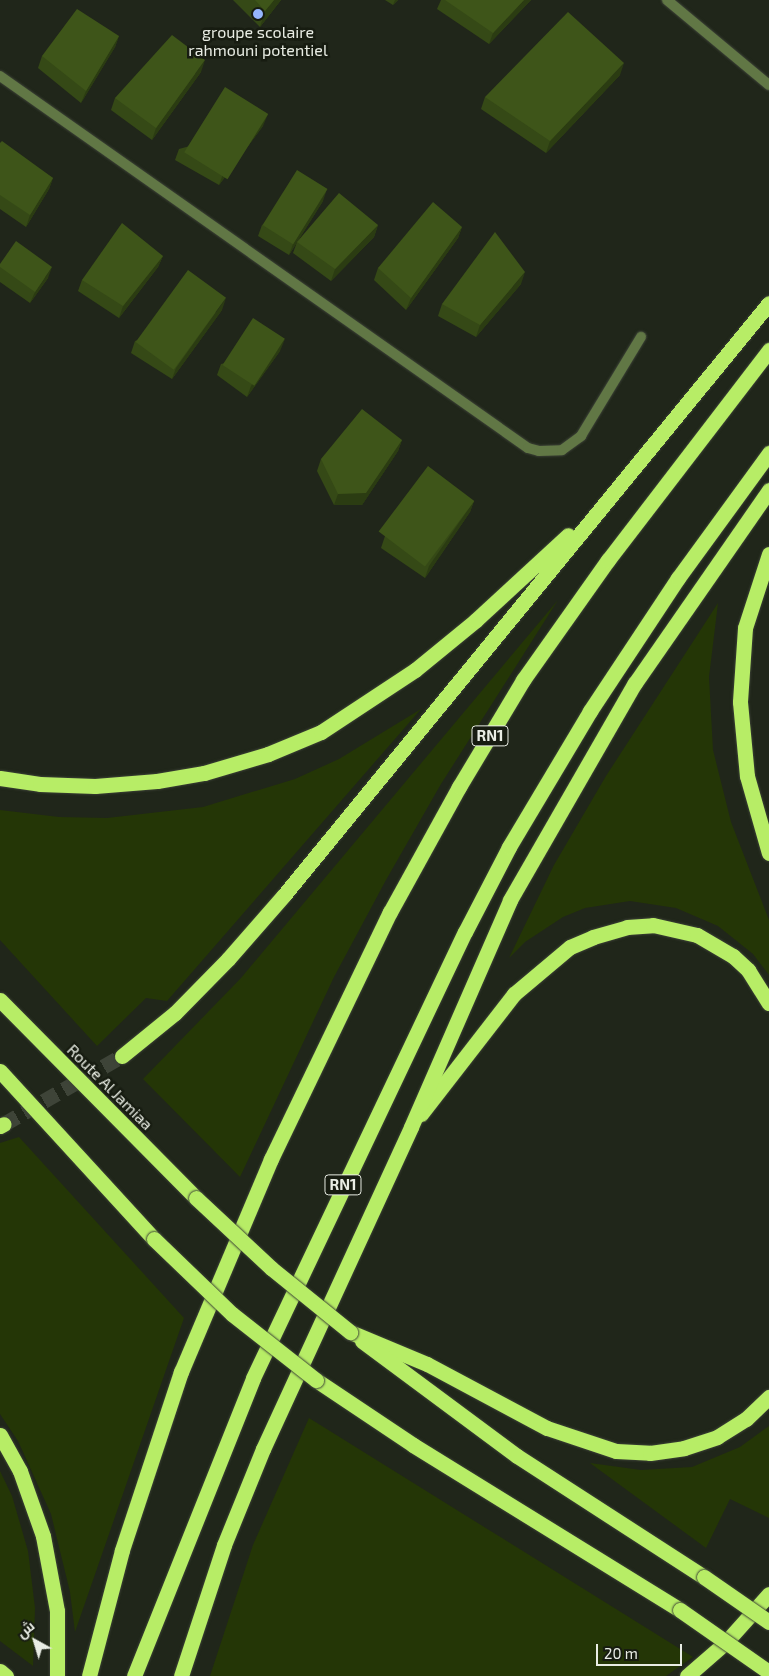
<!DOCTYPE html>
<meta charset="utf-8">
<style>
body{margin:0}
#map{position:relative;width:769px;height:1676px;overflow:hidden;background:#20261a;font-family:"Exo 2",Cairo,sans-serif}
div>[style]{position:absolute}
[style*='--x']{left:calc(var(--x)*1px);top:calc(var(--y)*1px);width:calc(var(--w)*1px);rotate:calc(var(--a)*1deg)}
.green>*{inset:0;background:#243606}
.highway-tunnel>*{height:15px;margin-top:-7.5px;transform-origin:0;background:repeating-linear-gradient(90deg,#3e4438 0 15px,transparent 0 23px)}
.roads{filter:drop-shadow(0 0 1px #3c4236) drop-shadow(0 0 1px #3c4236)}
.street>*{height:10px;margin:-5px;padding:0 5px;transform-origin:5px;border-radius:5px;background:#617745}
.highway>*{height:15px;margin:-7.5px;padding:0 7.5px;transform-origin:7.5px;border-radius:7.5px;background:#b7ed66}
.bridges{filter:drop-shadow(0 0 1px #3c4236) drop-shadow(0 0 1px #3c4236)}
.highway-bridge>*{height:15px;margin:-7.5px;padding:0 7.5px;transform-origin:7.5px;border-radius:7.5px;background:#b7ed66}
.wall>*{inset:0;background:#354916}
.shaded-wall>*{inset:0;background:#2b3c12}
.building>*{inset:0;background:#3e5519;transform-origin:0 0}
.dots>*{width:14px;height:14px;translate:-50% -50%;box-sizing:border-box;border:2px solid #171c11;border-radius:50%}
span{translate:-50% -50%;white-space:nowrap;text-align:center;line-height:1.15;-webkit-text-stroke:5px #171c11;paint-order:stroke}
.shield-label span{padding:1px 4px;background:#171c11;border:1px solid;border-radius:4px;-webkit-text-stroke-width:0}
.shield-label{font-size:15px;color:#e9ede4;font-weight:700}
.poi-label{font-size:16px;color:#e9ede4}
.street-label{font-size:16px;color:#e9ede4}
.north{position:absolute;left:10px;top:1616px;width:50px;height:50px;-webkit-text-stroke:4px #171c11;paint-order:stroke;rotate:321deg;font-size:14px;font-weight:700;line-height:20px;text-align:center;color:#e9ede4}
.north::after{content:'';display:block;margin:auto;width:18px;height:22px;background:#e9ede4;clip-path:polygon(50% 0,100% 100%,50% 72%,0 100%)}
.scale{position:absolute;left:596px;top:1644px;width:86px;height:22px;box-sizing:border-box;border:2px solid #e9ede4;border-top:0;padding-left:6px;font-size:15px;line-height:18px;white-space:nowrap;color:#e9ede4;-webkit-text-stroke:4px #171c11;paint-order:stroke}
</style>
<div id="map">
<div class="green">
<i style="clip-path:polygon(558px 600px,441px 784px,386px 880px,334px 977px,240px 1177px,143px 1079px,241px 978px)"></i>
<i style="clip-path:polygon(718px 603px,709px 677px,713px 750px,731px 822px,769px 920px,769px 975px,753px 954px,718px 926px,676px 908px,630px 901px,585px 908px,563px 917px,525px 942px,509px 958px,554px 865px,606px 776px)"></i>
<i style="clip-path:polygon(421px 709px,167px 1001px,146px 998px,97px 1046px,0 940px,0 810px,59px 817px,107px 818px,203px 807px,295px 779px,339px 759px)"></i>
<i style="clip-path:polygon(19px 1137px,184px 1318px,75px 1632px,70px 1592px,51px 1514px,18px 1441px,0 1414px,0 1143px)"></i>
<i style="clip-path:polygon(309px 1418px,693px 1657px,666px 1676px,210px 1676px,253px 1545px)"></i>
<i style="clip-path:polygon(769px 1426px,769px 1518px,730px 1499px,706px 1548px,590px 1463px,641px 1470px,692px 1467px,740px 1447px)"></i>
<i style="clip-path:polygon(0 1471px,12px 1496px,28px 1551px,35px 1608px,33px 1666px,0 1641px)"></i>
</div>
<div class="highway-tunnel">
<i style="--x:4;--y:1124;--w:136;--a:-30"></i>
</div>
<div class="roads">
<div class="street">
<i style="--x:667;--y:0;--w:133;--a:39.8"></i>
<i style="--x:0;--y:76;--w:646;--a:35.17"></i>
<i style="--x:528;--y:448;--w:11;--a:15"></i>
<i style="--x:539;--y:451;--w:23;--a:-2"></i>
<i style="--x:562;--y:450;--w:24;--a:-36"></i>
<i style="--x:581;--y:436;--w:116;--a:-58.8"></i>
</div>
<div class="highway">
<i style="--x:769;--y:554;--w:78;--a:108"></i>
<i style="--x:745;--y:628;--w:74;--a:93.9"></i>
<i style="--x:740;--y:702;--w:74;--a:84.6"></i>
<i style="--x:747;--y:776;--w:80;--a:74.1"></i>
<i style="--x:0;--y:778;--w:40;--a:8.5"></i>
<i style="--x:40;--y:784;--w:55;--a:2.1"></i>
<i style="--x:95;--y:786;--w:62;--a:-4.6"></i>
<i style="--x:157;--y:781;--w:48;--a:-9.7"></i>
<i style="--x:204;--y:773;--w:67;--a:-16.5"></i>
<i style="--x:268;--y:754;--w:57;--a:-22.5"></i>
<i style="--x:321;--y:732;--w:113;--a:-33.4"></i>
<i style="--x:415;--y:670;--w:79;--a:-39.3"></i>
<i style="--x:476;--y:620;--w:125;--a:-42.7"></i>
<i style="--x:0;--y:1000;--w:279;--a:45.3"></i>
<i style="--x:122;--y:1056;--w:68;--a:-39.1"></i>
<i style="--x:175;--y:1013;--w:76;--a:-45.5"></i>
<i style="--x:228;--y:959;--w:85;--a:-48.8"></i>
<i style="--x:284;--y:895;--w:765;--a:-50.67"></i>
<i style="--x:0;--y:1071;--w:228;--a:47.5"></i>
<i style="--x:421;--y:1114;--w:152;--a:-52.2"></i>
<i style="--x:514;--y:994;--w:73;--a:-40"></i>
<i style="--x:570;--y:947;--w:25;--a:-23"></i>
<i style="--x:593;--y:937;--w:35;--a:-16"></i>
<i style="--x:627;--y:927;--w:26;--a:-4"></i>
<i style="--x:653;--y:925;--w:45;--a:12.8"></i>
<i style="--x:697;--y:935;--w:42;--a:30.3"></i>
<i style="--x:733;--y:956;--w:21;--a:43"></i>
<i style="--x:748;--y:970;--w:39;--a:58"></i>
<i style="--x:0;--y:1126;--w:4;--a:-27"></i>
<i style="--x:350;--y:1332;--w:83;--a:22.6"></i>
<i style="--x:427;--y:1364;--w:136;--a:28.1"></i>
<i style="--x:547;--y:1428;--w:73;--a:18.4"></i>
<i style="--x:616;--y:1451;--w:34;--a:3"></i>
<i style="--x:650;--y:1453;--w:34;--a:-8"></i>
<i style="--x:684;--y:1448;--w:35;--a:-18"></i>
<i style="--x:717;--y:1437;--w:34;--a:-32"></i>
<i style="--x:746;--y:1419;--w:32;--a:-44"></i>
<i style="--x:362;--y:1341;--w:193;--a:36.6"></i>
<i style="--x:517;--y:1456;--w:223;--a:32.9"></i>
<i style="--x:316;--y:1380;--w:117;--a:33.8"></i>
<i style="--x:413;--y:1445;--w:314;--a:31.7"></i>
<i style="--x:0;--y:1435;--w:41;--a:60.9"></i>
<i style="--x:20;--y:1471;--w:69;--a:70.5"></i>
<i style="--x:43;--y:1536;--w:76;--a:79.4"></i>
<i style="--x:57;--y:1611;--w:65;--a:90"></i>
<i style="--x:0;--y:1671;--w:8;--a:40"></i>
<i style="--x:89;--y:1676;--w:130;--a:-75.3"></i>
<i style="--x:122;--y:1550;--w:188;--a:-71.7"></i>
<i style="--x:181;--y:1372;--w:231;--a:-67.1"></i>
<i style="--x:271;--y:1159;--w:274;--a:-64.3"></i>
<i style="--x:390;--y:912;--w:143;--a:-61.1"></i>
<i style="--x:459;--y:787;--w:125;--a:-59.1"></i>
<i style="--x:523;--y:680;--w:147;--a:-54.7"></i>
<i style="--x:608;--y:560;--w:265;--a:-52.5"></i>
<i style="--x:134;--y:1676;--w:321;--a:-68.2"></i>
<i style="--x:253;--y:1378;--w:494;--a:-64.6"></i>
<i style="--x:465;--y:932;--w:96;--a:-62.6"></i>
<i style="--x:509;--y:847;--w:158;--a:-59.2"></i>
<i style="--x:590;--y:711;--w:159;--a:-56.5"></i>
<i style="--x:678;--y:578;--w:155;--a:-53.9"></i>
<i style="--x:181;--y:1676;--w:138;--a:-71.8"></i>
<i style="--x:224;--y:1545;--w:104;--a:-67.9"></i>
<i style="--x:263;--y:1449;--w:354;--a:-65.3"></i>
<i style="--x:411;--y:1127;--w:248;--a:-66.4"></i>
<i style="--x:510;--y:900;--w:250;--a:-60.1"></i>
<i style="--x:635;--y:683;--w:235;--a:-55.2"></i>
<i style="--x:687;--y:1676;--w:50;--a:-41"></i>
<i style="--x:725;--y:1643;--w:66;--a:-48.1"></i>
</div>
</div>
<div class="bridges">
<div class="highway-bridge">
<i style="--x:196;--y:1198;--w:103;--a:43"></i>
<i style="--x:271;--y:1268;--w:102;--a:39"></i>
<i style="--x:154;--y:1239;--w:108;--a:43.9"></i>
<i style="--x:232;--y:1314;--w:107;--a:38.2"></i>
<i style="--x:704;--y:1577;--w:79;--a:34.7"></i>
<i style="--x:680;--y:1610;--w:108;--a:34.9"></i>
</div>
</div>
<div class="wall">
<i style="clip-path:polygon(233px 0,281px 0,260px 27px)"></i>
<i style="clip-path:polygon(385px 0,398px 0,393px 5px)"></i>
<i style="clip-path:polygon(441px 0,531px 0,489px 44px,437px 9px)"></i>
<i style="clip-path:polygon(119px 36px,115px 47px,81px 103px,38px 68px,42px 56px)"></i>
<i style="clip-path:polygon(201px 72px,152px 140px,111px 110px,115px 98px)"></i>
<i style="clip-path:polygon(620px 75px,546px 153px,481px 109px,485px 97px)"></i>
<i style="clip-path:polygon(263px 126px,219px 185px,175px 160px,179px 149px)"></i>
<i style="clip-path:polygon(0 143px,53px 178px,49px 189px,26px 227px,0 209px)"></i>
<i style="clip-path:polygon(323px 201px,289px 255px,258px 236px,262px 225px)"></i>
<i style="clip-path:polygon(378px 225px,374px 237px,331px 281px,293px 253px,297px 242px)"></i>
<i style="clip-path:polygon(462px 227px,458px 238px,406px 310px,374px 280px,378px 268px)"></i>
<i style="clip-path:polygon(163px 256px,158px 267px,119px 318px,78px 291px,82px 280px)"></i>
<i style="clip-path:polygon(0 264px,48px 278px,30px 303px,0 282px)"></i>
<i style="clip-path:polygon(521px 284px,476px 337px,438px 316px,442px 304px)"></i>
<i style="clip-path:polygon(222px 310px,172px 379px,131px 353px,135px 341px)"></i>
<i style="clip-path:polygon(280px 351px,247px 397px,217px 375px,221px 364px)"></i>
<i style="clip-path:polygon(402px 440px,398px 451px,362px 505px,334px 505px,317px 471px,321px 459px)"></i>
<i style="clip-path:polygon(474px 501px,470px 512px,425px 578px,381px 548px,385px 536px)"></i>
</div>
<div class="shaded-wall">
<i style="clip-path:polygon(274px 0,281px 0,260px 27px,265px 11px)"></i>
<i style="clip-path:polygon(395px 0,398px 0,393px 5px)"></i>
<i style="clip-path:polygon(524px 0,531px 0,489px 44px,493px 33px)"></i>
<i style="clip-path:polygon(119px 36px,115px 47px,81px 103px,86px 91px)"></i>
<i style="clip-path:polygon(205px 60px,201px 72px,152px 140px,156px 128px)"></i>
<i style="clip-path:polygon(624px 63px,620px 75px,546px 153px,550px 141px)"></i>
<i style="clip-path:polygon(268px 114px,263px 126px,219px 185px,223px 174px)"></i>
<i style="clip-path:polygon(53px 178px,49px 189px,26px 227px,30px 215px)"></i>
<i style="clip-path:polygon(327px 189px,323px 201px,289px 255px,293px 244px)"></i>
<i style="clip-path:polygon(378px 225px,374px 237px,331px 281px,335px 269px)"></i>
<i style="clip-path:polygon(462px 227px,458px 238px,406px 310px,411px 298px)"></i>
<i style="clip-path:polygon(163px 256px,158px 267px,119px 318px,123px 306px)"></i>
<i style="clip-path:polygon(52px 267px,48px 278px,30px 303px,35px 292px)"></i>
<i style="clip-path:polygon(525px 272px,521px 284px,476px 337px,480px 325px)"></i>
<i style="clip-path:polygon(226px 298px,222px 310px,172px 379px,176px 368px)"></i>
<i style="clip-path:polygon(285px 339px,280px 351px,247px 397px,251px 386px)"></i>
<i style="clip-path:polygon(402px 440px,398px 451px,362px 505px,334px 505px,338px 494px)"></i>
<i style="clip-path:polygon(474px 501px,470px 512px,425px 578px,429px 566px)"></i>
</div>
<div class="building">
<i style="clip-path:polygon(255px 0,274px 0,265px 11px)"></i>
<i style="clip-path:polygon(445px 0,524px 0,493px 33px)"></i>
<i style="clip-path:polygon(77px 9px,119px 36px,86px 91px,42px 56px)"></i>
<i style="clip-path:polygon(568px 12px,624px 63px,550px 141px,485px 97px)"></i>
<i style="clip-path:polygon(172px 35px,205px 60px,156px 128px,115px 98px)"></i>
<i style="left:225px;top:87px;width:51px;height:77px;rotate:32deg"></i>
<i style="clip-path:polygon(2px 141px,53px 178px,30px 215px,0 195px,0 143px)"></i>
<i style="left:297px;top:170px;width:36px;height:65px;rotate:32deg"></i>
<i style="clip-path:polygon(339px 193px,378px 225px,335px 269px,297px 242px)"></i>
<i style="clip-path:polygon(433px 202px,462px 227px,411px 298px,378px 268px)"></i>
<i style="clip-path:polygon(122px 223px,163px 256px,123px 306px,82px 280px)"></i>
<i style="clip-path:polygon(495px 232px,525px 272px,480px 325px,442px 304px)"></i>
<i style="clip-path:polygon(16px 241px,52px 267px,35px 292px,0 267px,0 264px)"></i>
<i style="left:188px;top:270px;width:47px;height:89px;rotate:36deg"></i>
<i style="left:253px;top:318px;width:38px;height:56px;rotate:33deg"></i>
<i style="clip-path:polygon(362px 409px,402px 440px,366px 493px,338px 494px,321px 459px)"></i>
<i style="left:428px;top:466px;width:58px;height:82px;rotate:37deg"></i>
</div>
<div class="dots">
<i style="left:258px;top:14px;background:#95b6fd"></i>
</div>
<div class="shield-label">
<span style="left:490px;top:736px">RN1</span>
<span style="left:343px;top:1185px">RN1</span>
</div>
<div class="poi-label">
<span style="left:258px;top:41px">groupe scolaire<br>rahmouni potentiel</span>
</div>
<div class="street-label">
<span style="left:110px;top:1087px;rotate:45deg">Route Al Jamiaa</span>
</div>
<div class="north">ش</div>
<div class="scale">20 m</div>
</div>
